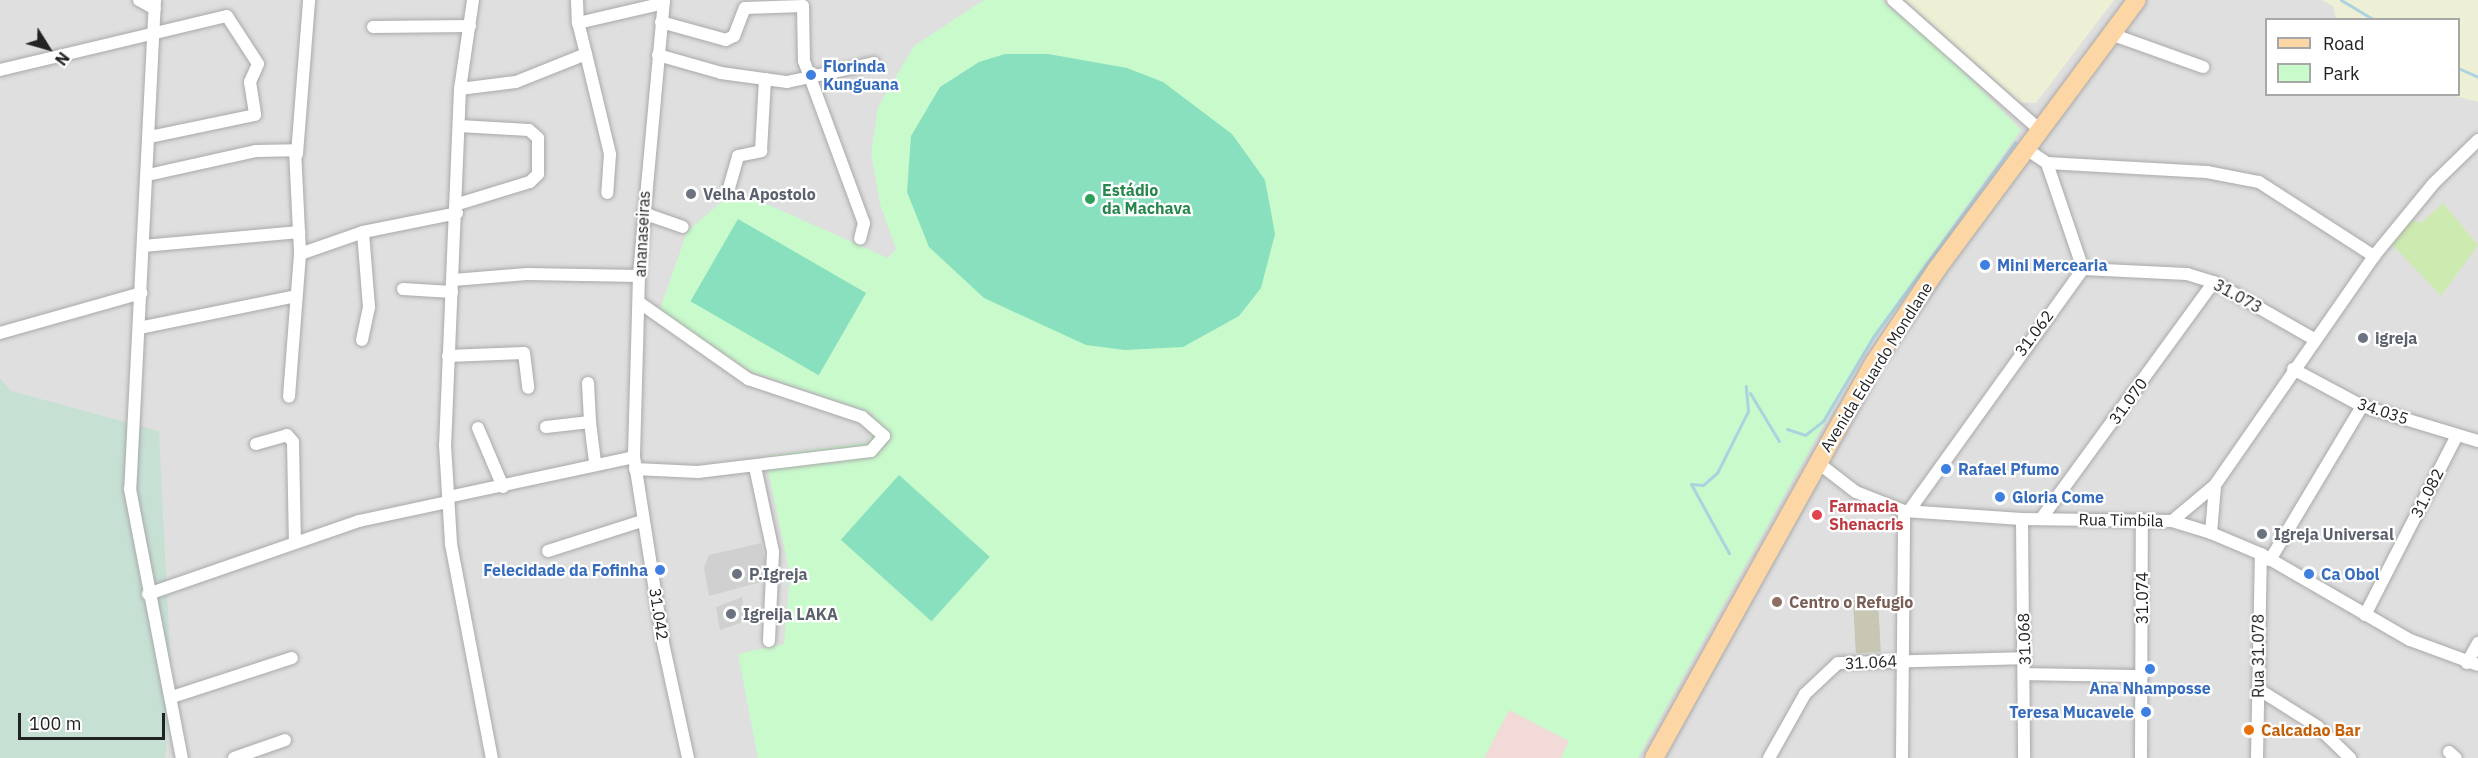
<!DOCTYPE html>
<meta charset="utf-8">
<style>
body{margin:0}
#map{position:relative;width:2478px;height:758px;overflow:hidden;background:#f2efe9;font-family:"IBM Plex Sans",sans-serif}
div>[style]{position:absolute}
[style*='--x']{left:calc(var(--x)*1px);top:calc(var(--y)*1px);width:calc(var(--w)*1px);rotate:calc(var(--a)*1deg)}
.residential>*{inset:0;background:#e0dfdf}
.commercial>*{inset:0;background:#f2dad9}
.religious>*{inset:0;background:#d0d0d0}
.construction>*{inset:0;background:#c7c7b4;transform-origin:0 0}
.farmland>*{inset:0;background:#eef0d5}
.grass>*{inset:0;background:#cdebb0}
.wetland>*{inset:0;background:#c6e0d4}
.park>*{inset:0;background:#c8facc}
.pitch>*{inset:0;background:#88e0be;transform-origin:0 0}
.stream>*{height:3px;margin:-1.5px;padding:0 1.5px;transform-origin:1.5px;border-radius:1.5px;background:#aad3df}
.roads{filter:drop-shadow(0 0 2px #a9a9a9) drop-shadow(0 0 2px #a9a9a9)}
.street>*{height:12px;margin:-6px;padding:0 6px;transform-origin:6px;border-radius:6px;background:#fff}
.primary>*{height:18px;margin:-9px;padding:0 9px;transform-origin:9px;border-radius:9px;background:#fcd6a4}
.dots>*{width:16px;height:16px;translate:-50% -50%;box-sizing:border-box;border:3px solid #fff;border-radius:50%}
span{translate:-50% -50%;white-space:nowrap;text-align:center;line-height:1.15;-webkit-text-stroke:4.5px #fff;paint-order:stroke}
.shop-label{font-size:16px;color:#366cbe;font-weight:700}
.left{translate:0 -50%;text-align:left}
.right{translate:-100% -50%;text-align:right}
.leisure-label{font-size:16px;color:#27864d;font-weight:700}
.worship-label{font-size:16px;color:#5b616d;font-weight:700}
.street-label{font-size:16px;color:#222}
.health-label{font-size:16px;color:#be3a42;font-weight:700}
.education-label{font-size:16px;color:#785e54;font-weight:700}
.food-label{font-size:16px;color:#c56008;font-weight:700}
.legend{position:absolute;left:2265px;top:18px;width:195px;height:78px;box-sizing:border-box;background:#fff;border:2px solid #a7a7a7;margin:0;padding:8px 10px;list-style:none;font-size:18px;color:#222}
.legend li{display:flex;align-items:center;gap:12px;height:30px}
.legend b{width:30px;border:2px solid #a7a7a7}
.north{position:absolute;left:18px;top:18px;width:60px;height:60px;-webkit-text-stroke:4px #fff;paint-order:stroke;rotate:127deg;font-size:16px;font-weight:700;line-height:24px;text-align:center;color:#222}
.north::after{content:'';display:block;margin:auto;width:21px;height:27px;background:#222;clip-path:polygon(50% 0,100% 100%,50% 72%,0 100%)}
.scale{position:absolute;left:18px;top:713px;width:147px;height:27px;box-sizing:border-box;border:3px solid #222;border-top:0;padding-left:8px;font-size:18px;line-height:21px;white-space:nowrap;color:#222;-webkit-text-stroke:4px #fff;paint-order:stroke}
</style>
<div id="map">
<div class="residential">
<i style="clip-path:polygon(evenodd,0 0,2478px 0,2478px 758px,84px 758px,0 621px,0 0,2266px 20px,2458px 20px,2458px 94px,2266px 94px,2266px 20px)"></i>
</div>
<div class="commercial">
<i style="clip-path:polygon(1509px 710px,1569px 742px,1561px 758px,1484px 758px)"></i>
</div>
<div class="religious">
<i style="clip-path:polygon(761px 543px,769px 580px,709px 596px,704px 568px,709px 555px)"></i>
<i style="clip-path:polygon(742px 597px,746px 621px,720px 630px,716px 607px)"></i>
</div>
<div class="construction">
<i style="left:1878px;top:599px;width:53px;height:25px;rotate:87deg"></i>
</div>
<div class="farmland">
<i style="clip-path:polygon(1905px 0,2114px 0,2036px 103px,2020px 102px)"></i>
<i style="clip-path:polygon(2322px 0,2478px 0,2478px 102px,2451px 95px,2458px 94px,2458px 20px,2336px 19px,2333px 6px)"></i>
</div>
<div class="grass">
<i style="clip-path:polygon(2443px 203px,2478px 245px,2441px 296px,2390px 242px,2410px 219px,2421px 223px)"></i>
</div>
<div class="wetland">
<i style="clip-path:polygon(0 378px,11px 391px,159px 431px,172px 697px,165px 758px,0 758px)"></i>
</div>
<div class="park">
<i style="clip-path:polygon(984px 0,1881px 0,1941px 49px,2021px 130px,1874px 335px,1638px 758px,1561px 758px,1569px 741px,1509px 710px,1484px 758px,758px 758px,738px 654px,784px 644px,790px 575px,765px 456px,869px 442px,874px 414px,752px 372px,659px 312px,687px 232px,727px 197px,760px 201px,888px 258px,896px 249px,880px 204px,871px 153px,878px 107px,914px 46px)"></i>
</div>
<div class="pitch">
<i style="clip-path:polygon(1005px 54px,1048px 54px,1127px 68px,1163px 82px,1232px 134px,1265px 180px,1275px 234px,1261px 288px,1239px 316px,1183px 347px,1125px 350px,1086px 345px,984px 298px,929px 247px,907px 192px,911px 136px,940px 87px,979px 62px)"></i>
<i style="left:738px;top:219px;width:148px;height:95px;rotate:30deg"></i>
<i style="left:899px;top:475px;width:122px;height:87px;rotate:42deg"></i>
</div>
<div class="stream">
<i style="--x:2341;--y:0;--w:39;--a:31"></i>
<i style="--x:2458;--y:68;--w:22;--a:24"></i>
<i style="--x:1750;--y:393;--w:56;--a:58.9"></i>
<i style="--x:1787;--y:429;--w:19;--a:18"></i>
<i style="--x:1805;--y:435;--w:23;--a:-38"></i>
<i style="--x:1823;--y:421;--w:98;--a:-59.2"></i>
<i style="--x:1873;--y:337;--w:241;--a:-53.9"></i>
<i style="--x:1691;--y:484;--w:12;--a:5"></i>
<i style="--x:1703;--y:485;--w:18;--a:-41"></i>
<i style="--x:1717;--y:473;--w:69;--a:-63.4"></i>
<i style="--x:1748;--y:411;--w:25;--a:-95"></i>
<i style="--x:1691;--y:484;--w:79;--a:61.2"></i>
</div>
<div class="roads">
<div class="street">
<i style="--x:139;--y:0;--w:18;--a:29"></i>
<i style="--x:155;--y:0;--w:490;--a:92.9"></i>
<i style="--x:130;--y:489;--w:274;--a:79.1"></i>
<i style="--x:473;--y:0;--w:90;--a:98.3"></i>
<i style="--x:460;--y:89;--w:356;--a:92.4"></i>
<i style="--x:445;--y:445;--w:99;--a:86.5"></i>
<i style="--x:451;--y:544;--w:218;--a:79.2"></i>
<i style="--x:577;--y:0;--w:23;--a:88"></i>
<i style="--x:664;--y:0;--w:277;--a:95.2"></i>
<i style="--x:639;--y:276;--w:181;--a:91.6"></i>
<i style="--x:634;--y:457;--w:188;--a:81.1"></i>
<i style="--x:663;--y:643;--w:118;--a:77.7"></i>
<i style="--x:1893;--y:0;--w:195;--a:41.5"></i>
<i style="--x:661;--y:22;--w:67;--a:15.5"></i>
<i style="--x:726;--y:40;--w:9;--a:-27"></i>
<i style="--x:734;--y:36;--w:30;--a:-69"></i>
<i style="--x:745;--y:8;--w:58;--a:-2"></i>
<i style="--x:803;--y:6;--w:55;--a:89"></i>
<i style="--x:804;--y:61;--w:173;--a:69.7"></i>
<i style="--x:864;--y:223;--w:16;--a:104"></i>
<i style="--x:373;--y:27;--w:97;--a:-0.6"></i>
<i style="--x:2111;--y:34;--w:98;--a:19.7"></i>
<i style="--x:586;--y:54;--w:103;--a:76.5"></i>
<i style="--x:610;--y:154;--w:39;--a:94"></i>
<i style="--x:658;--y:55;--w:66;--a:15.9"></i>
<i style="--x:721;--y:73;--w:67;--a:7.8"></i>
<i style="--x:787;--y:82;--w:89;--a:-12.3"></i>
<i style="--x:0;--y:70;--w:233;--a:-13.4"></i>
<i style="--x:227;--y:16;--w:57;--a:57.1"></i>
<i style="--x:258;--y:64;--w:20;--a:114"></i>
<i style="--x:250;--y:82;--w:33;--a:81"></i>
<i style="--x:255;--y:115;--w:107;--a:168.2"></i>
<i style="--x:460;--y:89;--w:56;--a:-7.1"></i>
<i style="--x:516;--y:82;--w:75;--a:-21.8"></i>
<i style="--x:586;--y:54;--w:32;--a:-104"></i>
<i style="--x:578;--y:23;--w:88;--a:-13.1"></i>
<i style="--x:297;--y:154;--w:154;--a:-85.5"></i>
<i style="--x:2047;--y:163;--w:160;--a:3.2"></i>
<i style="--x:2207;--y:172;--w:53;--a:10.9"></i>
<i style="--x:2259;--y:182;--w:137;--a:32.8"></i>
<i style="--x:148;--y:175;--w:111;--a:-12.5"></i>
<i style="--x:256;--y:151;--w:39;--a:-1"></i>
<i style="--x:295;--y:150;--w:104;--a:87.2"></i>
<i style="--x:300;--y:254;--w:143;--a:94.4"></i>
<i style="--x:729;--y:188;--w:33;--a:-74"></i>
<i style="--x:738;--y:156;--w:24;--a:-12"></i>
<i style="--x:761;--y:151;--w:72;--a:-86.8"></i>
<i style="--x:458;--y:204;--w:75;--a:-17"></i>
<i style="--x:530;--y:182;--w:11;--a:-45"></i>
<i style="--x:538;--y:174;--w:36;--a:-90"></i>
<i style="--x:538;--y:138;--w:12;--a:-138"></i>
<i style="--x:529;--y:130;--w:70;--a:-176.7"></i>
<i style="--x:643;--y:213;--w:42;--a:19.3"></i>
<i style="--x:143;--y:246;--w:157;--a:-5.1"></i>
<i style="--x:300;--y:254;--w:67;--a:-19.2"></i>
<i style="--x:363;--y:232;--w:96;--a:-11.4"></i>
<i style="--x:2083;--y:269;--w:104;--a:2.8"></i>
<i style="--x:2187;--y:274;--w:28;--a:17"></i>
<i style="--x:2214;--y:282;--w:115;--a:29.7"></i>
<i style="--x:453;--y:280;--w:74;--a:-4.6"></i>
<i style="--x:527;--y:274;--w:112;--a:1"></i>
<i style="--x:403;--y:289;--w:49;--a:3.5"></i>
<i style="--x:139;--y:328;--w:160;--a:-11.5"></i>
<i style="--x:0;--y:333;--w:147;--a:-15.8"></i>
<i style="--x:362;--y:340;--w:34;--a:-78"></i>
<i style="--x:369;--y:307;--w:75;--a:-94.6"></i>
<i style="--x:448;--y:356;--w:76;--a:-2.3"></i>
<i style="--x:524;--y:353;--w:35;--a:83"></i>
<i style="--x:2293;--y:369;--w:78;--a:28.2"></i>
<i style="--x:2362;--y:406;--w:121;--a:16.8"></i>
<i style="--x:588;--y:383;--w:39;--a:87"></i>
<i style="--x:546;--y:427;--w:44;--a:-6.5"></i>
<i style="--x:590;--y:422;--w:40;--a:82.9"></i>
<i style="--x:478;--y:428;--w:64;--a:67"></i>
<i style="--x:256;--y:444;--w:32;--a:-16"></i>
<i style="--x:287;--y:435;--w:9;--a:49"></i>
<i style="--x:293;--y:442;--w:100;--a:88.9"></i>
<i style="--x:1817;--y:462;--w:49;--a:37.6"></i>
<i style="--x:1856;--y:492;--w:52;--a:21.6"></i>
<i style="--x:1904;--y:511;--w:118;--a:3.9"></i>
<i style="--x:2022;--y:519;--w:150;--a:0.8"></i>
<i style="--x:2172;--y:521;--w:41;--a:17.1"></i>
<i style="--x:2211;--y:533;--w:54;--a:22.8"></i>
<i style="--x:2261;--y:554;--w:172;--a:30"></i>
<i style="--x:2410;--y:640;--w:72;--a:20.2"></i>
<i style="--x:755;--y:467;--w:87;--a:78"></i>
<i style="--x:773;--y:552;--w:89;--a:92.6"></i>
<i style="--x:635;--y:469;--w:63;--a:2.7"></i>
<i style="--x:698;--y:472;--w:174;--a:-6.9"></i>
<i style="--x:871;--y:451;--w:20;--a:-49"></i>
<i style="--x:884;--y:436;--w:29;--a:-139"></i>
<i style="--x:862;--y:417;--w:120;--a:-161.6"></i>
<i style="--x:748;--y:379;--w:132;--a:-144.9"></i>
<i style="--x:448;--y:497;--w:190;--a:-12.1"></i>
<i style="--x:1909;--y:511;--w:298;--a:-54.3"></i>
<i style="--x:2083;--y:269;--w:112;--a:-108.8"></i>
<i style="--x:2047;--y:163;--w:25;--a:-146"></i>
<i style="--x:2022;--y:519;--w:239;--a:89.5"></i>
<i style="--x:2041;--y:519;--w:293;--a:-53.9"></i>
<i style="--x:2172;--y:521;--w:56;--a:-39.9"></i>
<i style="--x:2215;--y:485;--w:279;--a:-55.2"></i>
<i style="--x:2374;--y:256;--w:94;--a:-50.6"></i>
<i style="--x:2434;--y:183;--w:62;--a:-44.3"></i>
<i style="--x:2211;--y:533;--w:48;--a:-85.2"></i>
<i style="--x:548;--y:551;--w:99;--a:-17.7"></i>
<i style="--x:2270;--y:560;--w:179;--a:-59.1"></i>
<i style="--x:148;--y:594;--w:223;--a:-19.1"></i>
<i style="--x:359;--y:521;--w:91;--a:-12.1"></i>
<i style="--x:2365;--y:615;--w:202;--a:-62.9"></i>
<i style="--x:2467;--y:663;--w:23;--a:-61"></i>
<i style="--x:2025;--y:674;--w:117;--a:1"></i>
<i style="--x:2258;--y:689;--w:71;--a:32.3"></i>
<i style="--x:2318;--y:727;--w:45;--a:44.1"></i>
<i style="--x:172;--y:697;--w:126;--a:-18"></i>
<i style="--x:2449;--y:752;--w:9;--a:41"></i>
<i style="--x:234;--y:758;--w:54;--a:-19.4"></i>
<i style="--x:1769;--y:758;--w:73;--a:-60.6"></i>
<i style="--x:1805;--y:694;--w:45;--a:-43.2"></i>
<i style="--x:1838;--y:663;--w:186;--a:-1.5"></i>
<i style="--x:1902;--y:758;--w:247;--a:-89.5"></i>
<i style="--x:2141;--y:758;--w:238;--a:-89.8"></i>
<i style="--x:2257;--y:758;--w:204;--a:-88.9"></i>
</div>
<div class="primary">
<i style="--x:1654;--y:758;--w:452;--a:-60.9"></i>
<i style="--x:1874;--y:363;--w:113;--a:-56.2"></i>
<i style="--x:1937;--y:269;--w:335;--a:-53.4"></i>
</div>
</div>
<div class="dots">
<i style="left:811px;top:75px;background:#3f7fe0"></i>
<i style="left:691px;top:194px;background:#6b7280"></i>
<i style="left:1090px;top:199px;background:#2e9e5b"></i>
<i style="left:1985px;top:265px;background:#3f7fe0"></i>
<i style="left:2363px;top:338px;background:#6b7280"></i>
<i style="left:1946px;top:469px;background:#3f7fe0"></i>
<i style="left:2000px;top:497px;background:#3f7fe0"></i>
<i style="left:1817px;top:515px;background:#e0444e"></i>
<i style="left:2262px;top:534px;background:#6b7280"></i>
<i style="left:660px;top:570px;background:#3f7fe0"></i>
<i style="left:737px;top:574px;background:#6b7280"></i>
<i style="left:2309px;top:574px;background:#3f7fe0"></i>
<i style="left:1777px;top:602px;background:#8d6e63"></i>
<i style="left:731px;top:614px;background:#6b7280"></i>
<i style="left:2150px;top:669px;background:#3f7fe0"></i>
<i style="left:2146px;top:712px;background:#3f7fe0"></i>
<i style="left:2249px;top:730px;background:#e8710a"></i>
</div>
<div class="shop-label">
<span class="left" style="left:823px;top:75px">Florinda<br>Kunguana</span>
<span class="left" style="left:1997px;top:265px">Mini Mercearia</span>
<span class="left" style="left:1958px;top:469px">Rafael Pfumo</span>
<span class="left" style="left:2012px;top:497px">Gloria Come</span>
<span class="right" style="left:648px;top:570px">Felecidade da Fofinha</span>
<span class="left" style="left:2321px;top:574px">Ca Obol</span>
<span style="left:2150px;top:688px">Ana Nhamposse</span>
<span class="right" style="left:2134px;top:712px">Teresa Mucavele</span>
</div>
<div class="leisure-label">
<span class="left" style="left:1102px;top:199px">Estádio<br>da Machava</span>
</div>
<div class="worship-label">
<span class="left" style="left:703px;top:194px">Velha Apostolo</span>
<span class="left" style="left:2375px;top:338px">igreja</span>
<span class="left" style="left:2274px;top:534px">Igreja Universal</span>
<span class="left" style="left:749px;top:574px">P.Igreja</span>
<span class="left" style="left:743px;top:614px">Igreija LAKA</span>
</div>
<div class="street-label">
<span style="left:642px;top:234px;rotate:-87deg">ananaseiras</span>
<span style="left:2238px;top:296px;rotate:29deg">31.073</span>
<span style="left:2034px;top:333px;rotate:-53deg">31.062</span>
<span style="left:1876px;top:367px;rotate:-58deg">Avenida Eduardo Mondlane</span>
<span style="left:2128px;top:401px;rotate:-54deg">31.070</span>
<span style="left:2383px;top:411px;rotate:18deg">34.035</span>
<span style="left:2427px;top:493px;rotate:-63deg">31.082</span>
<span style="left:2121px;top:520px;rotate:1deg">Rua Timbila</span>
<span style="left:2142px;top:598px;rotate:-90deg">31.074</span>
<span style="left:659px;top:614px;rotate:81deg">31.042</span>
<span style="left:2024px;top:639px;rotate:-92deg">31.068</span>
<span style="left:2258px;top:656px;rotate:-90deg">Rua 31.078</span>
<span style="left:1871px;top:662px;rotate:-3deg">31.064</span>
</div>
<div class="health-label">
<span class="left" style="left:1829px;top:515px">Farmacia<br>Shenacris</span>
</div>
<div class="education-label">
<span class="left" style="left:1789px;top:602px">Centro o Refugio</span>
</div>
<div class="food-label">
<span class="left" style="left:2261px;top:730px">Calcadao Bar</span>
</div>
<ul class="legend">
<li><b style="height:8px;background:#fcd6a4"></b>Road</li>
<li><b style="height:16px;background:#c8facc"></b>Park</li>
</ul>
<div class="north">N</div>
<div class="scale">100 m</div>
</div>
